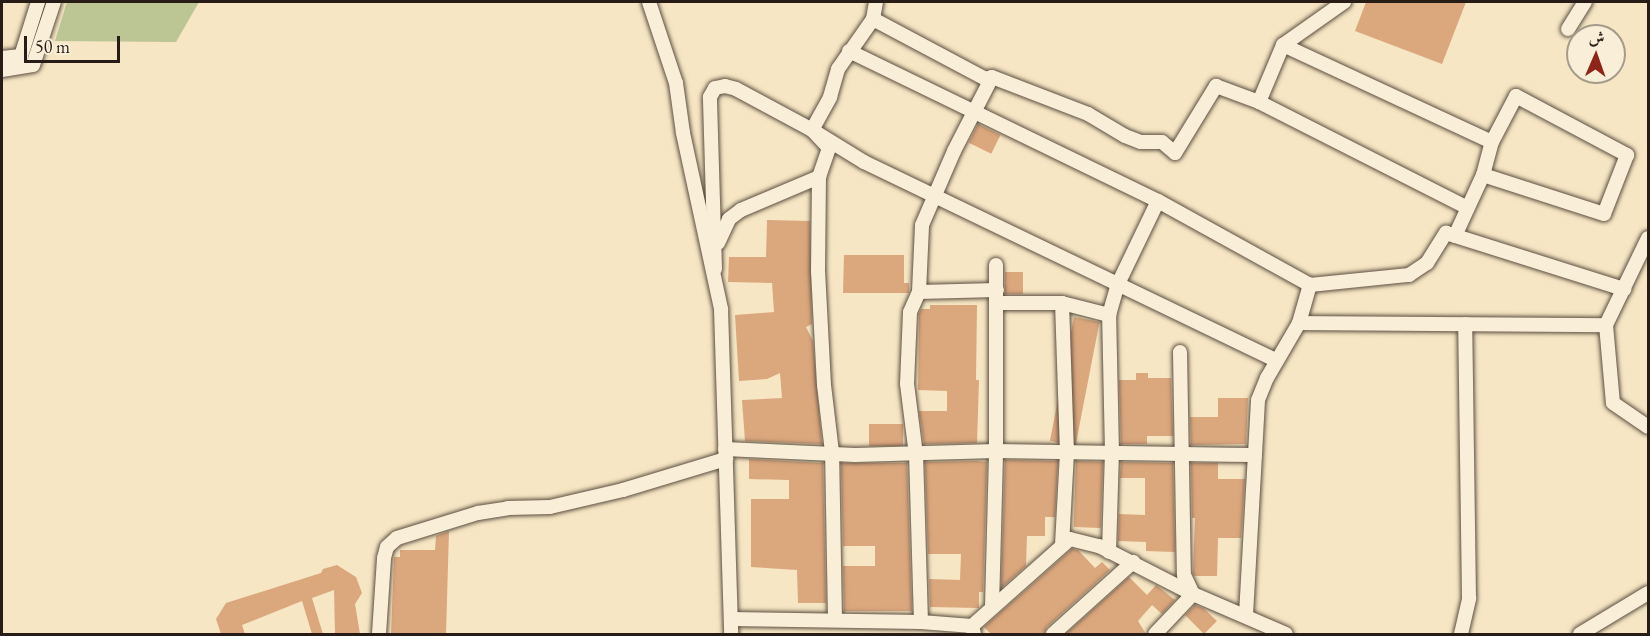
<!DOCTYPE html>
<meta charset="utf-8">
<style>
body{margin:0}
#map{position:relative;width:1650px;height:636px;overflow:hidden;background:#f6e6c3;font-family:"EB Garamond",Amiri,serif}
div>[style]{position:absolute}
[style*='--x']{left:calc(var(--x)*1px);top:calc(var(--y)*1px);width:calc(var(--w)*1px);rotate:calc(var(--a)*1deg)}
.green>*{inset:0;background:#bcc594}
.building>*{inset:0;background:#dba77d;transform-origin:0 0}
.roads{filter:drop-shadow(0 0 2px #5b4e41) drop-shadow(0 0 2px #5b4e41)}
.minor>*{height:14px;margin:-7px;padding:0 7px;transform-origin:7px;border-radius:7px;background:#f9efd8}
span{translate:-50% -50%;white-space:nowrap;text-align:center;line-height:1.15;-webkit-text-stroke:4.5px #f9efd8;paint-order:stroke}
.frame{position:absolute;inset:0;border:3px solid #271c16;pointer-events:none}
.north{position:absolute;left:1566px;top:24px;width:60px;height:60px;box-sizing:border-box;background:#f9efd8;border:2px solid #a59b8a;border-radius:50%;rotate:2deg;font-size:16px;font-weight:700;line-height:24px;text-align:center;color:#271c16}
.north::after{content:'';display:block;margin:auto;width:21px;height:27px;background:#8f2418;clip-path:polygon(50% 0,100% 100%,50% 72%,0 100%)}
.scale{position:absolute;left:24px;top:36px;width:96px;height:27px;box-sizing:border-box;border:3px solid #271c16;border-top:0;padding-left:8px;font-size:18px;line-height:21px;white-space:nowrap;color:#271c16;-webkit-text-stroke:4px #f9efd8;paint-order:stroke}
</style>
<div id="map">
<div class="green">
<i style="clip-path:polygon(67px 2px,199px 2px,176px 42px,55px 41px)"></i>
</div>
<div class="building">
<i style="clip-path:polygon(1366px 2px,1466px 2px,1442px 64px,1355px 31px)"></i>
<i style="left:978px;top:124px;width:25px;height:21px;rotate:26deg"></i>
<i style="clip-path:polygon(767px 220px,810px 221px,812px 324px,806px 327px,813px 341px,822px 444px,745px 441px,742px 400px,782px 398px,780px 373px,767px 379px,739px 381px,735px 315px,774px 312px,772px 283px,728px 282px,729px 257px,766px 257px)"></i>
<i style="clip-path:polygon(844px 255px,904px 255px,904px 283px,909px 283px,909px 293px,843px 293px)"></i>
<i style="left:1005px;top:272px;width:18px;height:22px"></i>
<i style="clip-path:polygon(930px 305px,977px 305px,976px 380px,979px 380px,977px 443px,924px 444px,919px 411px,947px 411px,947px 391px,918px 390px,919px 314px,921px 309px,930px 309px)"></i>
<i style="left:1074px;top:317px;width:26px;height:126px;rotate:11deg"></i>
<i style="clip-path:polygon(1136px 373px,1148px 373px,1148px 378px,1171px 378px,1173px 436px,1147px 436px,1147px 444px,1121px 444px,1119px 380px,1136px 380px)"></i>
<i style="clip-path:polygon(1218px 398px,1248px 398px,1246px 444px,1191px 445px,1190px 417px,1218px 417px)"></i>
<i style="left:869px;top:424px;width:34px;height:22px"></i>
<i style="clip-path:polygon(749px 459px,823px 463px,826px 603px,798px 603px,797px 570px,751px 567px,751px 499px,789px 499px,789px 480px,749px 479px)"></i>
<i style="clip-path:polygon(1005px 460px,1058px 461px,1055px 517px,1045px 517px,1045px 536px,1027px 536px,1026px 566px,1001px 588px)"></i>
<i style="clip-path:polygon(977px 461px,987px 462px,983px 592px,979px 592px,979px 608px,930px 607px,929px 579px,960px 580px,961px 554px,928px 554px,925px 462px)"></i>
<i style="left:1076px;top:461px;width:27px;height:66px;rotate:2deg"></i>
<i style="clip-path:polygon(1121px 462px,1173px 463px,1175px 552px,1146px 551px,1146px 542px,1118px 541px,1119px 514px,1145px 515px,1145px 478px,1120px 478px)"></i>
<i style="clip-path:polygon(841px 463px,907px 463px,912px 611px,844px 611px,843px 566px,875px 566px,875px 546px,843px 546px)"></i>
<i style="clip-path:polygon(1191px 463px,1218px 463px,1218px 479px,1245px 479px,1241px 538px,1218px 538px,1217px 576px,1194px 576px,1193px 573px,1195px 518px,1192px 518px)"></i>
<i style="clip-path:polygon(449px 531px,446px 634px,391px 634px,394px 557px,400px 557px,400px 550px,435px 550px,436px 536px)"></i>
<i style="clip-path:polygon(1072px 549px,1078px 550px,1095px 568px,1102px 562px,1110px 570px,1047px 627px,1044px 634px,991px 634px,984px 627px)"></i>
<i style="clip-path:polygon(337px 565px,356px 577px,362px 593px,355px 604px,360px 634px,335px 634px,334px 590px,312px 598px,323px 634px,312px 634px,302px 601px,242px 625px,245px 634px,221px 634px,216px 619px,226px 603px,321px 573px,323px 569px)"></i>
<i style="clip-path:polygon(1129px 577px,1147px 595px,1156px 585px,1175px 600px,1162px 614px,1152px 605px,1138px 621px,1146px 634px,1066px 634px)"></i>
<i style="clip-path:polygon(1195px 605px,1203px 608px,1217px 621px,1204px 634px,1185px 615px)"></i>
</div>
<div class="roads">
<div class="minor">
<i style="--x:649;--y:2;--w:85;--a:71.6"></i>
<i style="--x:676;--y:83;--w:50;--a:82"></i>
<i style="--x:683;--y:133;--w:180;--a:77.8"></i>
<i style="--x:721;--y:309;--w:325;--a:88.2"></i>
<i style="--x:873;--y:19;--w:128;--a:28"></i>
<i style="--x:986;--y:79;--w:6;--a:-18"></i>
<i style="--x:992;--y:77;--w:103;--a:21.1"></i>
<i style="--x:1088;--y:114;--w:43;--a:30.7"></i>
<i style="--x:1125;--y:136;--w:17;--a:21"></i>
<i style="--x:1141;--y:142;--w:21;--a:0"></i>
<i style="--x:1162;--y:142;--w:17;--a:40"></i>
<i style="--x:1175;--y:153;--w:79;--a:-58.5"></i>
<i style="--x:1216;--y:86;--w:46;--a:20.4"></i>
<i style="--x:1259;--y:102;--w:62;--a:-67.2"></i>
<i style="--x:1283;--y:45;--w:75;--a:-35.2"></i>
<i style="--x:1568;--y:29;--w:32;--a:-58"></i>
<i style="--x:1283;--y:45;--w:230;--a:24.9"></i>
<i style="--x:1492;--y:142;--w:52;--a:-62.4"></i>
<i style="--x:1516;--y:96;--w:126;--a:28"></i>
<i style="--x:1627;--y:155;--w:63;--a:111.3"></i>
<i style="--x:1604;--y:214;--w:127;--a:-162.1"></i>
<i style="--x:1483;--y:175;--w:67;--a:114.7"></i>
<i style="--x:849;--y:51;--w:343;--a:25.9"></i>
<i style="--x:1158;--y:201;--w:174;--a:28.9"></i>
<i style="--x:1310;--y:285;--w:100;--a:-5.8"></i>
<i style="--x:1409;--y:275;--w:22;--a:-34"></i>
<i style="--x:1427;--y:263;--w:36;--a:-58"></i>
<i style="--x:1446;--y:233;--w:187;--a:17.5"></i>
<i style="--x:2;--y:58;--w:19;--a:-6"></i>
<i style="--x:21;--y:56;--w:57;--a:-72.5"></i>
<i style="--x:2;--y:70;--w:31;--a:-9"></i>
<i style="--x:33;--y:65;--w:66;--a:-71.6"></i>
<i style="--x:1259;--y:102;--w:234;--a:26.9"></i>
<i style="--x:1483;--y:175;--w:34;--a:-75"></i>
<i style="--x:1648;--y:238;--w:97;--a:115.8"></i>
<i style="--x:1606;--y:325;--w:78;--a:84.9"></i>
<i style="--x:1613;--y:403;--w:42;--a:34.4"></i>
<i style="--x:718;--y:243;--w:26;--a:-65"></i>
<i style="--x:729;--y:219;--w:15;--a:-37"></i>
<i style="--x:741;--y:210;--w:85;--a:-22.9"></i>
<i style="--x:715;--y:269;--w:172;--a:-91.7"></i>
<i style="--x:710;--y:97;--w:10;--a:-61"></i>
<i style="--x:715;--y:88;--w:10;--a:-11"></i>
<i style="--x:725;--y:86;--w:11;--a:15"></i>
<i style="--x:736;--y:89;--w:86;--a:28.3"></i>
<i style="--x:812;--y:130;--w:61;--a:31.6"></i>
<i style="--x:864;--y:162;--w:458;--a:25.7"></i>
<i style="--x:919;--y:292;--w:78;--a:-1.5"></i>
<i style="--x:997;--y:303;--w:65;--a:0"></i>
<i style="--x:1062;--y:303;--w:49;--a:14.3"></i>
<i style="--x:1299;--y:323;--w:307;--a:0.4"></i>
<i style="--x:1180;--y:352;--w:223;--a:89"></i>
<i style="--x:1184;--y:575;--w:21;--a:65"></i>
<i style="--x:1193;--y:594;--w:101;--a:23.3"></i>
<i style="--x:725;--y:449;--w:130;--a:2.6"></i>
<i style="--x:855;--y:455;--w:141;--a:-1.6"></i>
<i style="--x:996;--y:451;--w:259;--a:0.9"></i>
<i style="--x:1062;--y:545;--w:92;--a:-86.9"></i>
<i style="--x:1067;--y:453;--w:150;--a:-91.9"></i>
<i style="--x:1109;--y:552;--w:99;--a:-88.3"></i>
<i style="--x:1112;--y:453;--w:138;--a:-91.2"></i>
<i style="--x:1109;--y:315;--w:32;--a:-74"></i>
<i style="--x:1118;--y:284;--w:92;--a:-64.3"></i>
<i style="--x:992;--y:607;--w:156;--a:-88.5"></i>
<i style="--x:996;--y:451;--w:186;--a:-90"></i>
<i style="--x:1246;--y:615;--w:215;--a:-86.8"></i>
<i style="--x:1258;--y:400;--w:24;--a:-68"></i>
<i style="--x:1267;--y:378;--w:64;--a:-59.8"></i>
<i style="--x:1299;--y:323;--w:40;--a:-74"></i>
<i style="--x:731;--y:619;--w:190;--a:0.9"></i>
<i style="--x:921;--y:622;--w:51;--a:4.5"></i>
<i style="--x:972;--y:626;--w:8;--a:76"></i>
<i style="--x:835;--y:620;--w:168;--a:-91"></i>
<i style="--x:832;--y:452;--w:67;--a:-96.8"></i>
<i style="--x:824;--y:385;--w:114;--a:-93"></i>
<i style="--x:818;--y:271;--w:94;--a:-89.4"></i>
<i style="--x:819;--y:177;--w:31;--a:-71"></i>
<i style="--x:829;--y:148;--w:25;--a:-133"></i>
<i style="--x:812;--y:130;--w:38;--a:-61"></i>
<i style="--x:830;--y:97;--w:29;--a:-74"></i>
<i style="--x:838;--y:69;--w:61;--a:-55"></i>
<i style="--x:873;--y:19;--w:17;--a:-80"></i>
<i style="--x:921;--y:622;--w:167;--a:-91.7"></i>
<i style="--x:916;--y:455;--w:72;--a:-97.2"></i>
<i style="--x:907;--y:384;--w:72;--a:-87.6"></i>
<i style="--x:910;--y:312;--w:22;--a:-66"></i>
<i style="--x:919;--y:292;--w:67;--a:-87.4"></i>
<i style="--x:922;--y:225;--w:81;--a:-66.6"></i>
<i style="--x:954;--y:151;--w:83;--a:-62.8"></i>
<i style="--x:972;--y:626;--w:131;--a:-41.6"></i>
<i style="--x:1070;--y:539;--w:30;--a:14"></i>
<i style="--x:1099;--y:546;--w:106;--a:27.1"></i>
<i style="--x:1193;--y:594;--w:55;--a:133.5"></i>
<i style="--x:379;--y:634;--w:76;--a:-86.2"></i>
<i style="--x:384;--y:558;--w:11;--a:-75"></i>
<i style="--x:387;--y:547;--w:13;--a:-42"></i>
<i style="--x:397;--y:538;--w:85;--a:-17.2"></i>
<i style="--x:478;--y:513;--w:30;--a:-9"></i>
<i style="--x:508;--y:508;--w:42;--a:-1.4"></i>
<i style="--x:550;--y:507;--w:75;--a:-13.1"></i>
<i style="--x:623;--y:490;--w:108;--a:-16.8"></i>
<i style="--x:1053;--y:634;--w:108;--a:-42"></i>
<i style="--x:1461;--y:634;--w:37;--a:-77"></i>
<i style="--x:1469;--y:598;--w:274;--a:-90.8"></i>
<i style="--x:1580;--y:634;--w:79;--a:-31.1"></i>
</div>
</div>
<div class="frame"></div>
<div class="north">ش</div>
<div class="scale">50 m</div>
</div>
